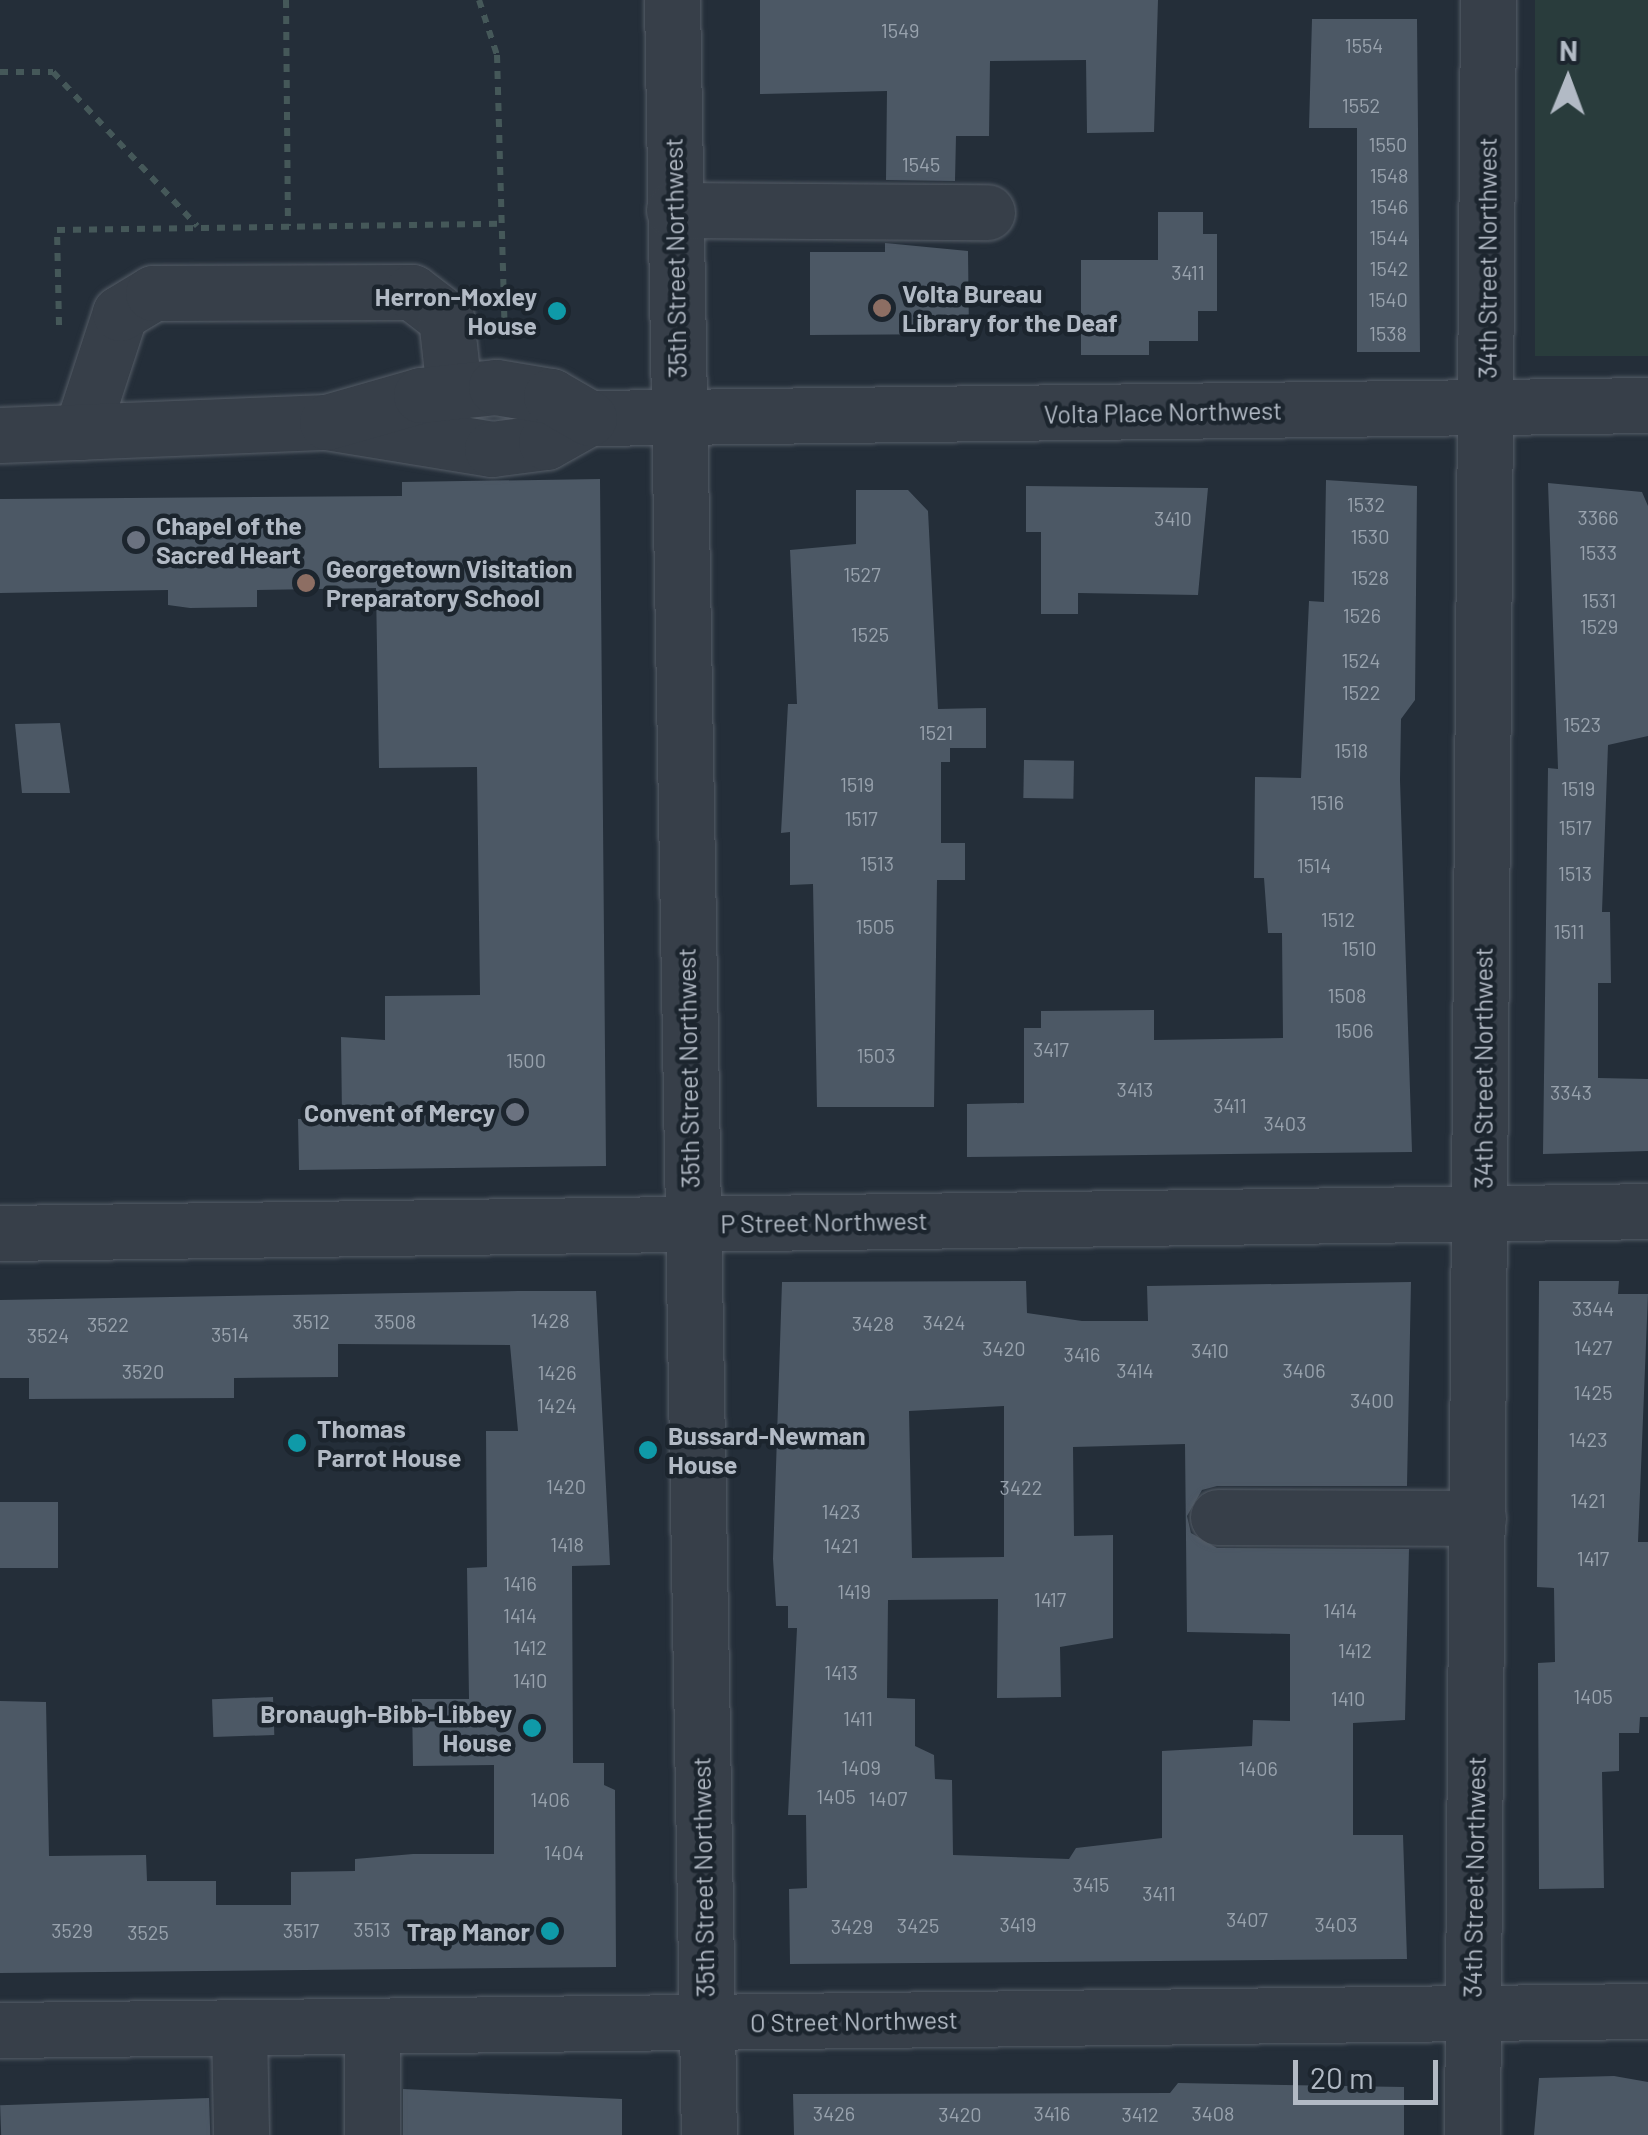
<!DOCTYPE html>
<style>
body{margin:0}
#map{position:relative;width:1648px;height:2135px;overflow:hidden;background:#242e39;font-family:Barlow,sans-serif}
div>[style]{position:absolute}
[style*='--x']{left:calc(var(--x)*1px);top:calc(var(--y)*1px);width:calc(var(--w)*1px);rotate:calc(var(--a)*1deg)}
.green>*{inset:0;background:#293c3c;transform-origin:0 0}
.building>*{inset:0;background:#4c5865;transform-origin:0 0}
.path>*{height:6px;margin-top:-3px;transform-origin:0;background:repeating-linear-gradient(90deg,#455859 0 8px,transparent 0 16px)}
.roads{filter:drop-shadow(0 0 2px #555d67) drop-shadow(0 0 2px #555d67)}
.minor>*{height:55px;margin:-27.5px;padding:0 27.5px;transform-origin:27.5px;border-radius:27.5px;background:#373f49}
.dots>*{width:28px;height:28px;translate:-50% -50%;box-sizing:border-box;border:5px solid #1c252e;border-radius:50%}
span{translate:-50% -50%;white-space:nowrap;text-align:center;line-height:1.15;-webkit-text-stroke:9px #1c252e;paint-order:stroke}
.number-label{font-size:20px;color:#98a2ad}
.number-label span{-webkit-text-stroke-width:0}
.street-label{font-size:25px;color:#b2bac5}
.poi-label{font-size:25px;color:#b2bac5;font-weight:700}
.left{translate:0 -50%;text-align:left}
.right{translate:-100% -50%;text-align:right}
.north{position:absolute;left:1518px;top:30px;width:100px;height:100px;-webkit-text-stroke:8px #1c252e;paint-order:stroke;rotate:1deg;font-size:28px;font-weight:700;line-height:40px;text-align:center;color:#b2bac5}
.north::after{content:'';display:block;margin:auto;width:35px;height:45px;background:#b2bac5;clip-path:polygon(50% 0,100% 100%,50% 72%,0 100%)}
.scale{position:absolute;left:1293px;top:2060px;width:145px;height:45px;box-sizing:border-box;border:5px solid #b2bac5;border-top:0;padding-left:12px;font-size:30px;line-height:35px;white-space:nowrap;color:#b2bac5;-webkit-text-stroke:8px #1c252e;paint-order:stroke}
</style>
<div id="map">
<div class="green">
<i style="left:1535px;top:0;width:113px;height:356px"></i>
</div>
<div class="building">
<i style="clip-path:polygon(760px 0,1158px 0,1154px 132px,1087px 133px,1086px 60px,990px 61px,989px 136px,956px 136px,955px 181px,886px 180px,887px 91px,760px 94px)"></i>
<i style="clip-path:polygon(1312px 19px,1417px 19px,1420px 352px,1357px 352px,1357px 128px,1309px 128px)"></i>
<i style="clip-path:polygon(1158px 212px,1203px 212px,1203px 234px,1217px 234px,1217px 311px,1198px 311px,1198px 341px,1149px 341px,1149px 355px,1081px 355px,1081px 260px,1158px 260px)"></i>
<i style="clip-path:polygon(885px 243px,968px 251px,969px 334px,810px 335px,810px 252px,885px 252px)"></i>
<i style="clip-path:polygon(600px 479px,606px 1166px,299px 1170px,298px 1119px,342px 1118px,341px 1037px,385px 1040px,385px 996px,480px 995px,477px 767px,379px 768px,376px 588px,257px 590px,257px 607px,190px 608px,168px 605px,168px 590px,0 593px,0 499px,402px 496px,402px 482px)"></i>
<i style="clip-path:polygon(1326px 480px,1417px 486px,1415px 700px,1401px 719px,1400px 780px,1412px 1152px,967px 1157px,967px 1104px,1024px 1103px,1024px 1028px,1041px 1028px,1041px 1011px,1154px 1010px,1154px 1040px,1283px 1038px,1282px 933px,1268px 933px,1264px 878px,1254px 878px,1255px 777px,1301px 778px,1309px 601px,1324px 602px)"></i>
<i style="clip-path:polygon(1548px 483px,1642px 492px,1648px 506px,1648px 736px,1608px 745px,1602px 912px,1610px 912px,1611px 983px,1598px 983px,1598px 1078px,1648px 1079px,1648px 1151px,1543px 1154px,1548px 768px,1558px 769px)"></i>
<i style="clip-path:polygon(1026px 486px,1208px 488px,1198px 595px,1078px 593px,1078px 614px,1041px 614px,1041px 532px,1026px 532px)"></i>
<i style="clip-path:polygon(856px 490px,908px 490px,928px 511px,938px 709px,986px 708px,986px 748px,950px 748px,950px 762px,941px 762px,941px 843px,965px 843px,965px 880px,937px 880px,934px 1107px,817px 1107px,813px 884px,790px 885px,790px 832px,781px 833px,788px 704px,797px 704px,790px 550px,856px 544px)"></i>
<i style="clip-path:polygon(60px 723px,70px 793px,22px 793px,15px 724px)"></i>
<i style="left:1024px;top:760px;width:50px;height:38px;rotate:1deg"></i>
<i style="clip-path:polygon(evenodd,1026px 1281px,1027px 1313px,1082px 1321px,1148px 1321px,1147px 1286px,1411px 1282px,1407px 1486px,1217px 1486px,1202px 1490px,1187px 1516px,1191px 1533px,1217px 1548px,1409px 1549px,1405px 1720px,1353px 1723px,1353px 1835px,1403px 1835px,1407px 1959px,790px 1964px,789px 1889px,807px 1888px,806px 1815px,788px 1815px,797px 1628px,788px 1628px,788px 1606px,776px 1606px,773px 1559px,782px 1282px,1026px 1281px,1004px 1406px,1004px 1557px,912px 1558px,909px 1411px,1004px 1406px,1026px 1281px,1185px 1444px,1187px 1632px,1290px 1634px,1290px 1721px,1253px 1720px,1252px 1746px,1162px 1751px,1162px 1838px,1076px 1848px,1069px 1859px,953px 1855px,952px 1780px,935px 1779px,934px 1755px,915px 1746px,915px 1699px,887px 1698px,888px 1600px,998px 1599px,997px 1698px,1061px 1697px,1060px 1647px,1113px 1638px,1113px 1535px,1074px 1536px,1073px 1447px,1185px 1444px)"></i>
<i style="clip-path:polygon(1539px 1281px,1619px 1281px,1618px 1294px,1648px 1294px,1638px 1542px,1648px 1542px,1648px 1717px,1640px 1717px,1639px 1733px,1619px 1733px,1619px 1771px,1602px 1772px,1604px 1888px,1539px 1889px,1538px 1663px,1555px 1662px,1554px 1588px,1537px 1587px)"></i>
<i style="clip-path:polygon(518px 1291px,596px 1291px,610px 1565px,572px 1566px,573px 1763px,604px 1763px,604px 1785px,615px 1790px,616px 1967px,0 1973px,0 1701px,46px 1702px,49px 1856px,146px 1855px,147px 1881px,216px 1881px,216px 1905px,291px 1905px,291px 1872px,355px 1871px,355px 1859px,413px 1854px,494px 1854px,494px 1765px,413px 1766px,412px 1699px,469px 1699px,467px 1568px,487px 1567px,486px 1431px,518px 1431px,510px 1345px,338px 1344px,338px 1377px,234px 1378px,234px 1398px,29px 1399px,29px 1378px,0 1378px,0 1300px)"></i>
<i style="left:58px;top:1502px;width:66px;height:58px;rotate:90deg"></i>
<i style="left:273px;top:1697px;width:38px;height:61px;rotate:88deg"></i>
<i style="clip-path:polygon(1614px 2076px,1648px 2082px,1648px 2135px,1534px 2135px,1539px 2078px)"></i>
<i style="clip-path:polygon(1178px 2083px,1404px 2087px,1404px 2135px,794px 2135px,793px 2094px,1170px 2093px)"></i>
<i style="clip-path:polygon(403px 2089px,622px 2099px,622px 2135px,403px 2135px)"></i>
<i style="left:209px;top:2098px;width:37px;height:209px;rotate:88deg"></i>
</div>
<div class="path">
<i style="--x:286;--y:0;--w:226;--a:89.5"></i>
<i style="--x:479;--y:0;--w:58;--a:71.9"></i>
<i style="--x:497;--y:55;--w:281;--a:88.4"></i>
<i style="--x:0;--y:72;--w:53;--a:0"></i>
<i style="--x:53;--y:72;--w:211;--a:46.9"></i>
<i style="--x:59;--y:325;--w:95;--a:-91.2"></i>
<i style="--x:57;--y:230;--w:443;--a:-0.8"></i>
</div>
<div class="roads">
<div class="minor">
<i style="--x:672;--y:0;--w:2135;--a:89.01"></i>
<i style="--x:674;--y:210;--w:313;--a:0.4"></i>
<i style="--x:327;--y:422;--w:167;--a:9.3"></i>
<i style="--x:492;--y:449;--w:54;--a:-7.4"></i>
<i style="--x:546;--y:442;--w:49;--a:-29.2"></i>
<i style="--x:589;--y:418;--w:1059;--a:-0.7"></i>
<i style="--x:81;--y:432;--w:125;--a:-71.9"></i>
<i style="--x:120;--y:313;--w:39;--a:-31"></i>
<i style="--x:153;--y:293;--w:259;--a:-0.2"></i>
<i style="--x:412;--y:292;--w:43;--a:37.4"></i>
<i style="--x:446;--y:318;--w:72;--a:83.7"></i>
<i style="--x:0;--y:435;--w:327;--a:-2.3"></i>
<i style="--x:327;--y:422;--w:98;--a:-16"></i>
<i style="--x:421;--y:395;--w:75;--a:-6.1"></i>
<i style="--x:496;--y:387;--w:56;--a:9.3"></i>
<i style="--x:551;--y:396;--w:44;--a:30.1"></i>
<i style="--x:0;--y:1233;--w:1648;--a:-0.76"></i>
<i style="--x:1218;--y:1517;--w:260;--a:0.2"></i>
<i style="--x:239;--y:2027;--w:108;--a:88.9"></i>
<i style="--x:0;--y:2030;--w:1648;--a:-0.66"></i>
<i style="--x:372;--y:2135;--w:109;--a:-90"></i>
<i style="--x:1472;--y:2135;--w:2135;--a:-89.57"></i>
</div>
</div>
<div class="dots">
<i style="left:882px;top:308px;background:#8d6e63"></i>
<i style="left:557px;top:311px;background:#0f9aa8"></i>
<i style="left:136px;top:540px;background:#6b7280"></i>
<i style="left:306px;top:583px;background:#8d6e63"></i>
<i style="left:515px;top:1112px;background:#6b7280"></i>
<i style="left:297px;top:1443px;background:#0f9aa8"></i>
<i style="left:648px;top:1450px;background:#0f9aa8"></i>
<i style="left:532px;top:1728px;background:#0f9aa8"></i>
<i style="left:550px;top:1931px;background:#0f9aa8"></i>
</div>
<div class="number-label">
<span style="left:900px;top:30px">1549</span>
<span style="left:1364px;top:45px">1554</span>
<span style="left:1361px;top:105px">1552</span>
<span style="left:1388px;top:144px">1550</span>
<span style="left:921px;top:164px">1545</span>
<span style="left:1389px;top:175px">1548</span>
<span style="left:1389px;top:206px">1546</span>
<span style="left:1389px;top:237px">1544</span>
<span style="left:1389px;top:268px">1542</span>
<span style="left:1188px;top:272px">3411</span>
<span style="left:1388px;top:299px">1540</span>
<span style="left:1388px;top:333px">1538</span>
<span style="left:1366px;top:504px">1532</span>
<span style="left:1598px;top:517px">3366</span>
<span style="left:1173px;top:518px">3410</span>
<span style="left:1370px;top:536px">1530</span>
<span style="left:1598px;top:552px">1533</span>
<span style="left:862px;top:574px">1527</span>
<span style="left:1370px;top:577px">1528</span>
<span style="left:1599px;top:600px">1531</span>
<span style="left:1362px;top:615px">1526</span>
<span style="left:1599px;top:626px">1529</span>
<span style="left:870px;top:634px">1525</span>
<span style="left:1361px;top:660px">1524</span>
<span style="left:1361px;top:692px">1522</span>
<span style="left:1582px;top:724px">1523</span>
<span style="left:936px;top:732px">1521</span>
<span style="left:1351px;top:750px">1518</span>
<span style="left:857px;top:784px">1519</span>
<span style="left:1578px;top:788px">1519</span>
<span style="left:1327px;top:802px">1516</span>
<span style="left:861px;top:818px">1517</span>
<span style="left:1575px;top:827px">1517</span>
<span style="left:877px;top:863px">1513</span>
<span style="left:1314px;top:865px">1514</span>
<span style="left:1575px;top:873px">1513</span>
<span style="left:1338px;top:919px">1512</span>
<span style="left:875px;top:926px">1505</span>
<span style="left:1569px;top:931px">1511</span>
<span style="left:1359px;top:948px">1510</span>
<span style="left:1347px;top:995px">1508</span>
<span style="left:1354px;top:1030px">1506</span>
<span style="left:1051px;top:1049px">3417</span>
<span style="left:876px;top:1055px">1503</span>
<span style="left:526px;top:1060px">1500</span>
<span style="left:1135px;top:1089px">3413</span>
<span style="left:1571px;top:1092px">3343</span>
<span style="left:1230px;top:1105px">3411</span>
<span style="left:1285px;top:1123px">3403</span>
<span style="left:1593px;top:1308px">3344</span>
<span style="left:550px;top:1320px">1428</span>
<span style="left:311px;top:1321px">3512</span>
<span style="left:395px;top:1321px">3508</span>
<span style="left:944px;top:1322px">3424</span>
<span style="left:873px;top:1323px">3428</span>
<span style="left:108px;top:1324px">3522</span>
<span style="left:230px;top:1334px">3514</span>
<span style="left:48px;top:1335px">3524</span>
<span style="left:1593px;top:1347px">1427</span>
<span style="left:1004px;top:1348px">3420</span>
<span style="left:1210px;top:1350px">3410</span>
<span style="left:1082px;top:1354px">3416</span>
<span style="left:1135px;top:1370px">3414</span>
<span style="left:1304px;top:1370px">3406</span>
<span style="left:143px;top:1371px">3520</span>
<span style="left:557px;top:1372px">1426</span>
<span style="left:1593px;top:1392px">1425</span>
<span style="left:1372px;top:1400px">3400</span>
<span style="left:557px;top:1405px">1424</span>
<span style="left:1588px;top:1439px">1423</span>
<span style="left:566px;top:1486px">1420</span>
<span style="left:1021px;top:1487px">3422</span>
<span style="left:1588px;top:1500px">1421</span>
<span style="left:841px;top:1511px">1423</span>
<span style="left:567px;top:1544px">1418</span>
<span style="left:841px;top:1545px">1421</span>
<span style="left:1593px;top:1558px">1417</span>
<span style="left:520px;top:1583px">1416</span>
<span style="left:854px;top:1591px">1419</span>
<span style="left:1050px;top:1599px">1417</span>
<span style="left:1340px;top:1610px">1414</span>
<span style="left:520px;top:1615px">1414</span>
<span style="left:530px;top:1647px">1412</span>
<span style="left:1355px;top:1650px">1412</span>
<span style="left:841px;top:1672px">1413</span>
<span style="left:530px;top:1680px">1410</span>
<span style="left:1593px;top:1696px">1405</span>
<span style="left:1348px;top:1698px">1410</span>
<span style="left:858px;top:1718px">1411</span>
<span style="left:861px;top:1767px">1409</span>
<span style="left:1258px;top:1768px">1406</span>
<span style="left:836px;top:1796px">1405</span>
<span style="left:888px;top:1798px">1407</span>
<span style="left:550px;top:1799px">1406</span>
<span style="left:564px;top:1852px">1404</span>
<span style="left:1091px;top:1884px">3415</span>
<span style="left:1159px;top:1893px">3411</span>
<span style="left:1247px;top:1919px">3407</span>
<span style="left:1018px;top:1924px">3419</span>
<span style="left:1336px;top:1924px">3403</span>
<span style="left:918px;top:1925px">3425</span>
<span style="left:852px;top:1926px">3429</span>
<span style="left:372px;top:1929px">3513</span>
<span style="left:72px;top:1930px">3529</span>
<span style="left:301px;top:1930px">3517</span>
<span style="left:148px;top:1932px">3525</span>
<span style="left:834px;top:2113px">3426</span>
<span style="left:1052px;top:2113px">3416</span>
<span style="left:1213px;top:2113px">3408</span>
<span style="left:960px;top:2114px">3420</span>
<span style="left:1140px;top:2114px">3412</span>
</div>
<div class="street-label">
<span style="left:675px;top:258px;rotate:-91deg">35th Street Northwest</span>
<span style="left:1487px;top:258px;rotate:-90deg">34th Street Northwest</span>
<span style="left:1163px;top:412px;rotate:-1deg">Volta Place Northwest</span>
<span style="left:688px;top:1068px;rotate:-91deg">35th Street Northwest</span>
<span style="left:1483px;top:1068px;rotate:-90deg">34th Street Northwest</span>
<span style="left:824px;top:1222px;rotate:-1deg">P Street Northwest</span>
<span style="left:703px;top:1877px;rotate:-91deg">35th Street Northwest</span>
<span style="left:1474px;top:1877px;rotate:-89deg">34th Street Northwest</span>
<span style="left:854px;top:2021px;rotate:-1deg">O Street Northwest</span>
</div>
<div class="poi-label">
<span class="left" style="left:902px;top:308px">Volta Bureau<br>Library for the Deaf</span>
<span class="right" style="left:537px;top:311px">Herron-Moxley<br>House</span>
<span class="left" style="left:156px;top:540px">Chapel of the<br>Sacred Heart</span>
<span class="left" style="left:326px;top:583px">Georgetown Visitation<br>Preparatory School</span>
<span class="right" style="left:495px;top:1112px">Convent of Mercy</span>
<span class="left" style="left:317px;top:1443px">Thomas<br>Parrot House</span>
<span class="left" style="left:668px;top:1450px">Bussard-Newman<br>House</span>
<span class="right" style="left:512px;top:1728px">Bronaugh-Bibb-Libbey<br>House</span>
<span class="right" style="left:530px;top:1931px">Trap Manor</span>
</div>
<div class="north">N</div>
<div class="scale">20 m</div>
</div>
